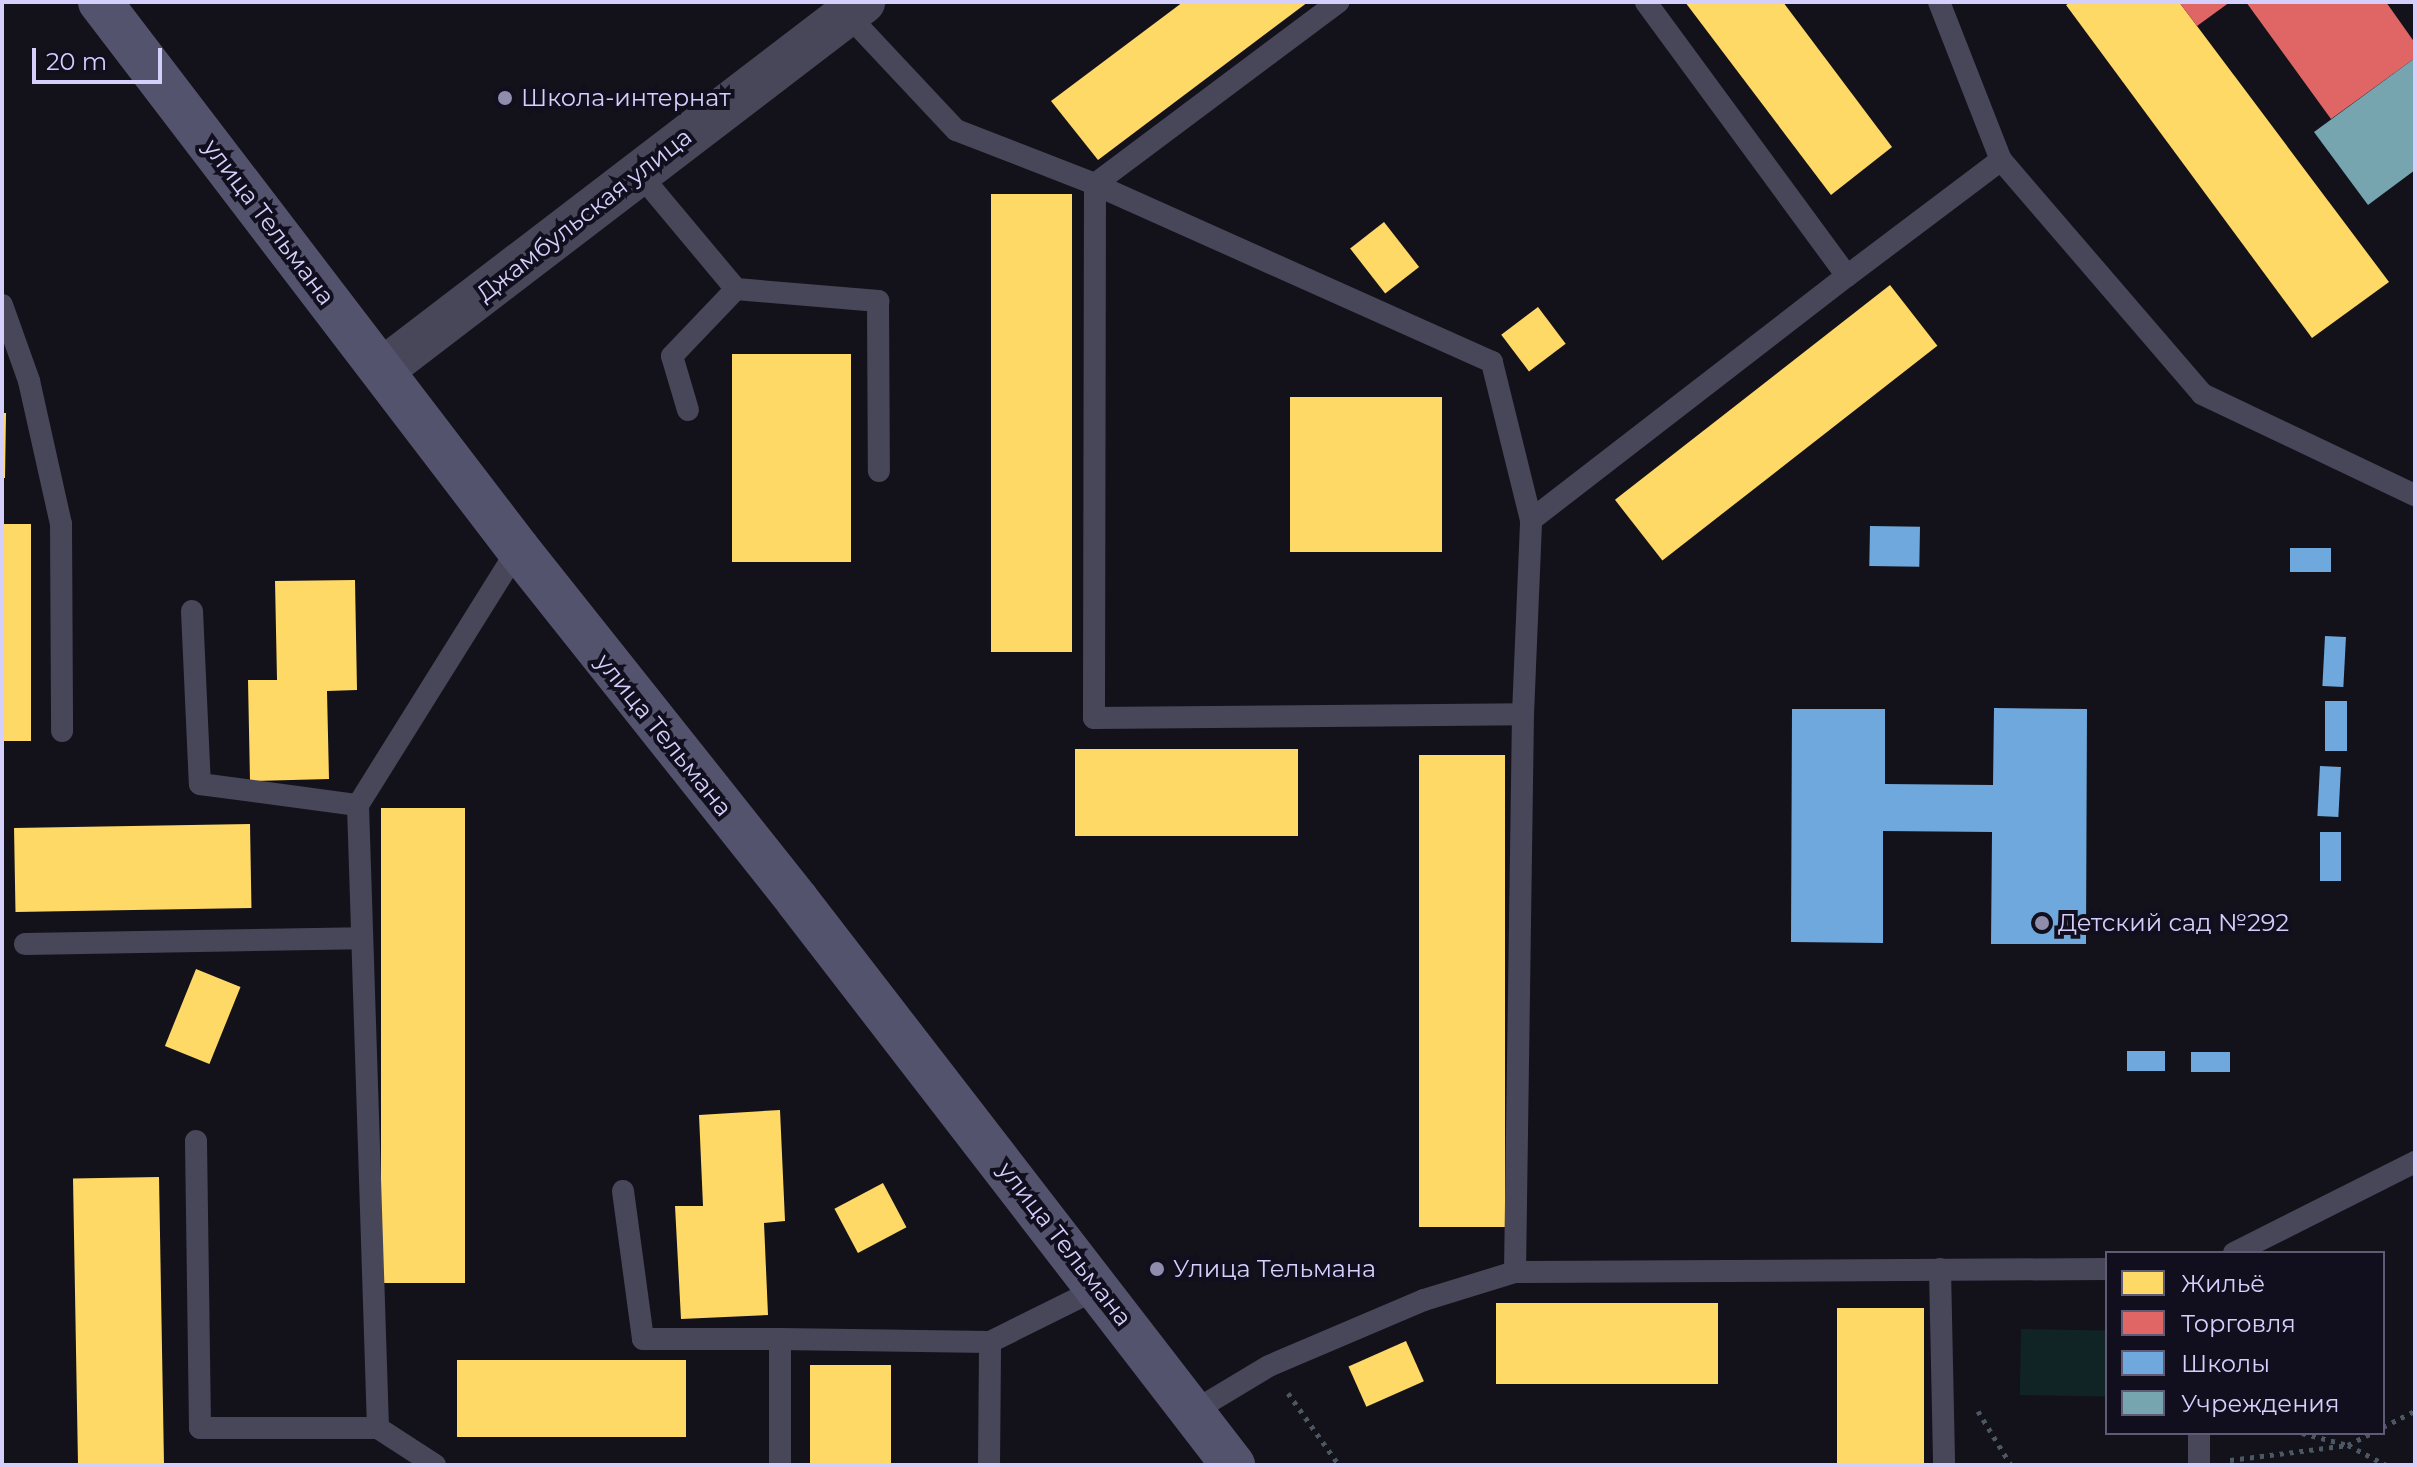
<!DOCTYPE html>
<meta charset="utf-8">
<style>
body{margin:0}
#map{position:relative;width:2417px;height:1467px;overflow:hidden;background:#13121a;font-family:Montserrat,sans-serif}
div>[style]{position:absolute}
[style*='--x']{left:calc(var(--x)*1px);top:calc(var(--y)*1px);width:calc(var(--w)*1px);rotate:calc(var(--a)*1deg)}
.green>*{inset:0;background:#112425;transform-origin:0 0}
.homes>*{inset:0;background:#ffd966;transform-origin:0 0}
.shops>*{inset:0;background:#e06666}
.schools>*{inset:0;background:#6fa8dc;transform-origin:0 0}
.public>*{inset:0;background:#76a5af}
.path>*{height:5px;margin-top:-2.5px;transform-origin:0;background:repeating-linear-gradient(90deg,#4b5863 0 4px,transparent 0 10px)}
.lane>*{height:22px;margin:-11px;padding:0 11px;transform-origin:11px;border-radius:11px;background:#48475a}
.street>*{height:44px;margin:-22px;padding:0 22px;transform-origin:22px;border-radius:22px;background:#48475a}
.secondary>*{height:44px;margin:-22px;padding:0 22px;transform-origin:22px;border-radius:22px;background:#54536d}
.dots>*{width:22px;height:22px;translate:-50% -50%;box-sizing:border-box;border:4px solid #110e1e;border-radius:50%}
span{translate:-50% -50%;white-space:nowrap;text-align:center;line-height:1.15;-webkit-text-stroke:8px #110e1e;paint-order:stroke}
.poi-label{font-size:24px;color:#d4cffb}
.left{translate:0 -50%;text-align:left}
.street-label{font-size:24px;color:#d4cffb}
.frame{position:absolute;inset:0;border:4px solid #d4cffb;pointer-events:none}
.legend{position:absolute;left:2105px;top:1251px;width:280px;height:184px;box-sizing:border-box;background:#110e1e;border:2px solid #5f5b76;margin:0;padding:10px 14px;list-style:none;font-size:24px;color:#d4cffb}
.legend li{display:flex;align-items:center;gap:16px;height:40px}
.legend b{width:40px;border:2px solid #5f5b76}
.scale{position:absolute;left:32px;top:48px;width:130px;height:36px;box-sizing:border-box;border:4px solid #d4cffb;border-top:0;padding-left:10px;font-size:24px;line-height:28px;white-space:nowrap;color:#d4cffb;-webkit-text-stroke:6px #110e1e;paint-order:stroke}
</style>
<div id="map">
<div class="green">
<i style="left:2021px;top:1329px;width:86px;height:66px;rotate:1deg"></i>
</div>
<div class="homes">
<i style="clip-path:polygon(1183px 2px,1308px 2px,1098px 160px,1051px 101px)"></i>
<i style="clip-path:polygon(1685px 2px,1783px 2px,1892px 147px,1831px 195px)"></i>
<i style="clip-path:polygon(2071px 2px,2179px 2px,2389px 282px,2312px 338px,2066px 5px)"></i>
<i style="left:991px;top:194px;width:81px;height:458px"></i>
<i style="left:1384px;top:222px;width:57px;height:43px;rotate:52deg"></i>
<i style="left:1890px;top:285px;width:77px;height:349px;rotate:52deg"></i>
<i style="left:1538px;top:307px;width:46px;height:46px;rotate:53deg"></i>
<i style="left:732px;top:354px;width:119px;height:208px"></i>
<i style="left:1290px;top:397px;width:152px;height:155px"></i>
<i style="clip-path:polygon(2px 413px,6px 413px,5px 478px,2px 478px)"></i>
<i style="left:2px;top:524px;width:29px;height:217px"></i>
<i style="clip-path:polygon(355px 580px,357px 690px,327px 691px,329px 779px,250px 781px,248px 680px,277px 680px,275px 581px)"></i>
<i style="left:1298px;top:749px;width:87px;height:223px;rotate:90deg"></i>
<i style="left:1419px;top:755px;width:86px;height:472px"></i>
<i style="left:381px;top:808px;width:84px;height:475px"></i>
<i style="left:250px;top:824px;width:84px;height:236px;rotate:89deg"></i>
<i style="left:196px;top:969px;width:48px;height:83px;rotate:22deg"></i>
<i style="clip-path:polygon(780px 1110px,785px 1221px,764px 1223px,768px 1315px,681px 1319px,675px 1206px,703px 1206px,699px 1115px)"></i>
<i style="left:159px;top:1177px;width:288px;height:86px;rotate:89deg"></i>
<i style="left:883px;top:1183px;width:50px;height:55px;rotate:62deg"></i>
<i style="left:1496px;top:1303px;width:222px;height:81px"></i>
<i style="left:1837px;top:1308px;width:87px;height:157px"></i>
<i style="left:1406px;top:1341px;width:44px;height:63px;rotate:66deg"></i>
<i style="left:457px;top:1360px;width:229px;height:77px"></i>
<i style="left:810px;top:1365px;width:81px;height:100px"></i>
</div>
<div class="shops">
<i style="clip-path:polygon(2179px 2px,2230px 2px,2197px 26px)"></i>
<i style="clip-path:polygon(2246px 2px,2386px 2px,2415px 43px,2415px 58px,2331px 119px)"></i>
</div>
<div class="schools">
<i style="left:1870px;top:526px;width:50px;height:40px;rotate:1deg"></i>
<i style="left:2290px;top:548px;width:41px;height:24px"></i>
<i style="left:2325px;top:636px;width:21px;height:50px;rotate:3deg"></i>
<i style="left:2325px;top:701px;width:22px;height:50px"></i>
<i style="clip-path:polygon(1994px 708px,2087px 709px,2086px 944px,1991px 944px,1992px 832px,1883px 831px,1883px 943px,1791px 942px,1792px 709px,1885px 709px,1885px 784px,1993px 785px)"></i>
<i style="left:2320px;top:766px;width:21px;height:50px;rotate:3deg"></i>
<i style="left:2320px;top:832px;width:21px;height:49px"></i>
<i style="left:2127px;top:1051px;width:38px;height:20px"></i>
<i style="left:2191px;top:1052px;width:39px;height:20px"></i>
</div>
<div class="public">
<i style="clip-path:polygon(2415px 58px,2415px 170px,2368px 205px,2314px 132px)"></i>
</div>
<div class="path">
<i style="--x:1288;--y:1393;--w:88;--a:54.7"></i>
<i style="--x:1978;--y:1411;--w:63;--a:58.6"></i>
<i style="--x:2383;--y:1427;--w:36;--a:-27"></i>
<i style="--x:2302;--y:1433;--w:48;--a:14.6"></i>
<i style="--x:2348;--y:1445;--w:43;--a:27.8"></i>
<i style="--x:2230;--y:1460;--w:119;--a:-7.2"></i>
<i style="--x:2348;--y:1445;--w:27;--a:-27"></i>
</div>
<div class="lane">
<i style="--x:1939;--y:2;--w:170;--a:68.6"></i>
<i style="--x:2001;--y:160;--w:308;--a:49.3"></i>
<i style="--x:2202;--y:394;--w:236;--a:25.4"></i>
<i style="--x:847;--y:14;--w:159;--a:46.8"></i>
<i style="--x:956;--y:130;--w:149;--a:21.2"></i>
<i style="--x:1095;--y:184;--w:304;--a:-36.8"></i>
<i style="--x:638;--y:172;--w:153;--a:50.1"></i>
<i style="--x:736;--y:289;--w:143;--a:4.8"></i>
<i style="--x:878;--y:301;--w:170;--a:89.7"></i>
<i style="--x:1847;--y:276;--w:193;--a:-37"></i>
<i style="--x:2;--y:305;--w:81;--a:70.4"></i>
<i style="--x:29;--y:381;--w:147;--a:77.4"></i>
<i style="--x:61;--y:524;--w:207;--a:89.7"></i>
<i style="--x:688;--y:410;--w:56;--a:-106.5"></i>
<i style="--x:672;--y:356;--w:93;--a:-46.3"></i>
<i style="--x:1531;--y:520;--w:399;--a:-37.7"></i>
<i style="--x:1847;--y:276;--w:340;--a:-126.3"></i>
<i style="--x:192;--y:611;--w:173;--a:87.4"></i>
<i style="--x:200;--y:784;--w:159;--a:7.6"></i>
<i style="--x:25;--y:944;--w:335;--a:-1"></i>
<i style="--x:196;--y:1141;--w:287;--a:89.2"></i>
<i style="--x:200;--y:1428;--w:178;--a:0"></i>
<i style="--x:623;--y:1191;--w:149;--a:82.3"></i>
<i style="--x:643;--y:1339;--w:137;--a:0"></i>
<i style="--x:2234;--y:1253;--w:203;--a:-26.7"></i>
<i style="--x:1940;--y:1269;--w:196;--a:88.8"></i>
<i style="--x:1515;--y:1272;--w:558;--a:-89.18"></i>
<i style="--x:1523;--y:714;--w:194;--a:-87.6"></i>
<i style="--x:1531;--y:520;--w:163;--a:-103.9"></i>
<i style="--x:1492;--y:362;--w:435;--a:-155.9"></i>
<i style="--x:1095;--y:184;--w:534;--a:90.11"></i>
<i style="--x:1094;--y:718;--w:429;--a:-0.5"></i>
<i style="--x:1194;--y:1411;--w:87;--a:-31"></i>
<i style="--x:1269;--y:1366;--w:168;--a:-23.1"></i>
<i style="--x:1424;--y:1300;--w:95;--a:-17.1"></i>
<i style="--x:1515;--y:1272;--w:592;--a:-0.29"></i>
<i style="--x:435;--y:1465;--w:68;--a:-147"></i>
<i style="--x:378;--y:1428;--w:623;--a:-91.84"></i>
<i style="--x:358;--y:805;--w:302;--a:-58"></i>
<i style="--x:780;--y:1465;--w:126;--a:-90"></i>
<i style="--x:780;--y:1339;--w:210;--a:0.8"></i>
<i style="--x:990;--y:1342;--w:122;--a:-26.4"></i>
<i style="--x:989;--y:1465;--w:123;--a:-89.5"></i>
<i style="--x:2199;--y:1465;--w:32;--a:-90"></i>
</div>
<div class="street">
<i style="--x:382;--y:370;--w:606;--a:-37.42"></i>
</div>
<div class="secondary">
<i style="--x:100;--y:2;--w:688;--a:52.61"></i>
<i style="--x:518;--y:549;--w:448;--a:51.5"></i>
<i style="--x:797;--y:900;--w:714;--a:52.34"></i>
</div>
<div class="dots">
<i style="left:505px;top:98px;background:#908dac"></i>
<i style="left:2042px;top:923px;background:#908dac"></i>
<i style="left:1157px;top:1269px;background:#908dac"></i>
</div>
<div class="poi-label">
<span class="left" style="left:521px;top:98px">Школа-интернат</span>
<span class="left" style="left:2058px;top:923px">Детский сад №292</span>
<span class="left" style="left:1173px;top:1269px">Улица Тельмана</span>
</div>
<div class="street-label">
<span style="left:584px;top:215px;rotate:-38deg">Джамбульская улица</span>
<span style="left:269px;top:222px;rotate:53deg">улица Тельмана</span>
<span style="left:664px;top:735px;rotate:51deg">улица Тельмана</span>
<span style="left:1065px;top:1244px;rotate:52deg">улица Тельмана</span>
</div>
<div class="frame"></div>
<ul class="legend">
<li><b style="height:22px;background:#ffd966"></b>Жильё</li>
<li><b style="height:22px;background:#e06666"></b>Торговля</li>
<li><b style="height:22px;background:#6fa8dc"></b>Школы</li>
<li><b style="height:22px;background:#76a5af"></b>Учреждения</li>
</ul>
<div class="scale">20 m</div>
</div>
